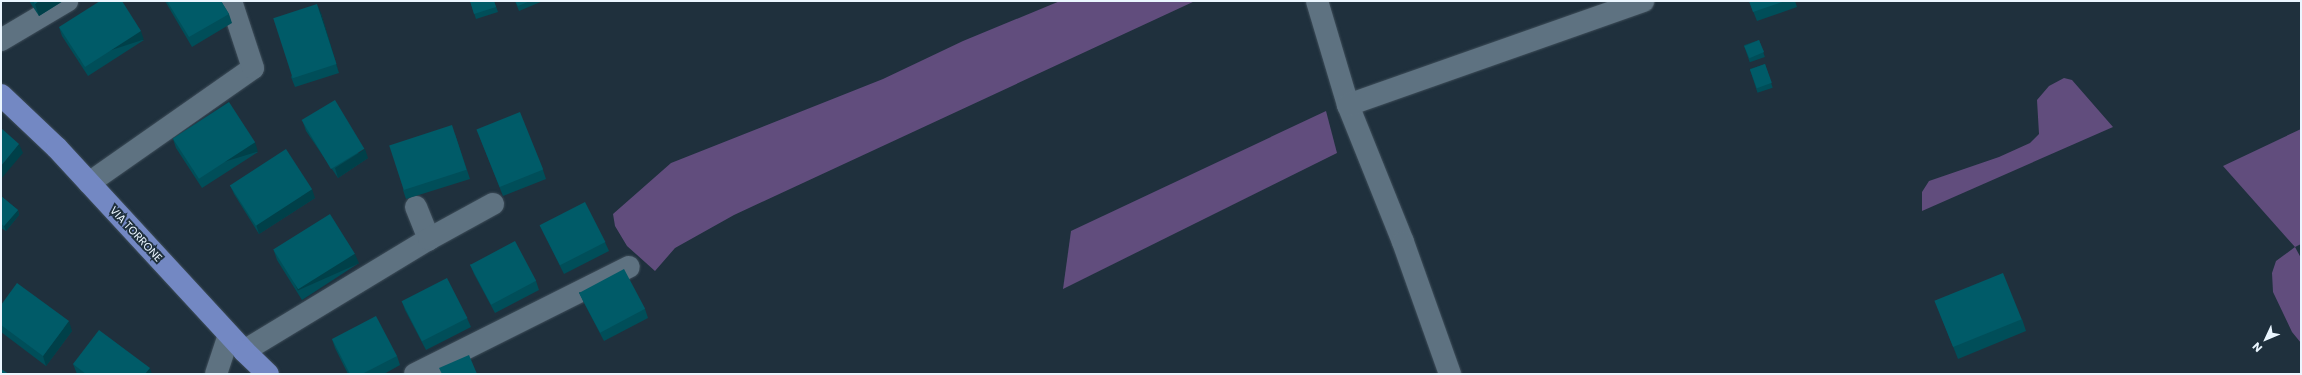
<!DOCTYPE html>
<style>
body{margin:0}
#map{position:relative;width:2302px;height:375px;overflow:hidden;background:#1f303d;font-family:Poppins,sans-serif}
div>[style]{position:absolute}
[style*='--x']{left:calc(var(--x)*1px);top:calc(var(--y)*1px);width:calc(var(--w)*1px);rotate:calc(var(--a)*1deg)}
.green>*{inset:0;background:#614d7d}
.roads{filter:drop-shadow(0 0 1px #3e4d59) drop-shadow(0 0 1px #3e4d59)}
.minor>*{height:22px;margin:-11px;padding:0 11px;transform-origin:11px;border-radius:11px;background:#5e7281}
.major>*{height:22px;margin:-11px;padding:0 11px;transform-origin:11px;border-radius:11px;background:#7388c3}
.wall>*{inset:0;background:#004e59;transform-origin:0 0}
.shaded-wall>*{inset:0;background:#004049;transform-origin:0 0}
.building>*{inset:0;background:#005b68;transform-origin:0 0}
span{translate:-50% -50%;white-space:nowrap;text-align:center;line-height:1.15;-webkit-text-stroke:4px #1f303d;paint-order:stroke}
.street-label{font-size:11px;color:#ebf6ff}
.frame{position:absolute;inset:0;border:2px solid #ebf6ff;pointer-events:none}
.north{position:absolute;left:2246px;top:319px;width:40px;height:40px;-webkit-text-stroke:3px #1f303d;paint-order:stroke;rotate:226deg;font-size:11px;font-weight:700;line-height:16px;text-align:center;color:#ebf6ff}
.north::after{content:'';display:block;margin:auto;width:14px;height:18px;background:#ebf6ff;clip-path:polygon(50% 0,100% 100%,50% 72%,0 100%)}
</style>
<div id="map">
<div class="green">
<i style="clip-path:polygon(1060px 1px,1195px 1px,734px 215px,675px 248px,655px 271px,627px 246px,615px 226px,613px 214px,671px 163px,883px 79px,963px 41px)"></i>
<i style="clip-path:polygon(2064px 78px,2072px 80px,2113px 127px,1922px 211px,1922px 192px,1929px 181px,1999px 157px,2030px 143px,2039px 134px,2037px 100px,2049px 86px)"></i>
<i style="clip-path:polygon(1326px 111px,1337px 153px,1063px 289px,1071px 231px)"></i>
<i style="clip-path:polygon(2301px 129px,2301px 244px,2295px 247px,2301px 258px,2301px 343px,2292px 332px,2273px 292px,2272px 273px,2276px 261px,2295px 247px,2223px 166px)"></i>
</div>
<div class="roads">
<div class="minor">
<i style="--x:1317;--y:1;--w:109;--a:73.4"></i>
<i style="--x:1348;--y:105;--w:148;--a:68.1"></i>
<i style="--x:1403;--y:242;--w:140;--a:70.4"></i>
<i style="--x:1;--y:40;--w:77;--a:-30.6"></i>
<i style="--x:1348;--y:105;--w:313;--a:-19.4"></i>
<i style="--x:89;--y:183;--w:200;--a:-35"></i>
<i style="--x:253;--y:68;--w:71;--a:-108.2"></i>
<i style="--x:416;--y:207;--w:35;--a:68"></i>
<i style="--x:244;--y:351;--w:216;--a:-31.2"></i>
<i style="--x:429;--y:239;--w:73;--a:-28.7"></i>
<i style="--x:216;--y:374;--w:41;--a:-71.6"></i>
<i style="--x:415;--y:374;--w:239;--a:-26.6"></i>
</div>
<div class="major">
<i style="--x:1;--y:95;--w:77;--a:43.4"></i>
<i style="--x:57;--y:148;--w:276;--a:47.3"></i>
<i style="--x:244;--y:351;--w:33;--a:44"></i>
</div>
</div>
<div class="wall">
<i style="clip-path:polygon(29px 1px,63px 1px,39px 16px)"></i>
<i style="clip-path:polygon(165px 1px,221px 1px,229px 14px,232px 23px,192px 47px)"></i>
<i style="clip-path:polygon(470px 1px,494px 1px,498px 12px,476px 19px)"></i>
<i style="clip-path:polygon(515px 1px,543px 1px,519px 11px)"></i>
<i style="clip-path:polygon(1749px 1px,1795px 1px,1797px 7px,1757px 21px)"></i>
<i style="clip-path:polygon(321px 13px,339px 73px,295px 87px,291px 77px)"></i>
<i style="clip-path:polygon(59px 27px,144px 40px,88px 76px,62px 36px)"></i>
<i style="left:1759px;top:40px;width:18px;height:16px;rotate:71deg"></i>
<i style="left:1765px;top:64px;width:25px;height:16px;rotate:72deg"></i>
<i style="clip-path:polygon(303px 122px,368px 158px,338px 178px,306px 131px)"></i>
<i style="clip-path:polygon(455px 134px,470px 179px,406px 199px,403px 190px)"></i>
<i style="clip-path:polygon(480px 138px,543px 170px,546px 179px,503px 196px)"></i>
<i style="clip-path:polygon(173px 139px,258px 152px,202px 188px,176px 148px)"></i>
<i style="clip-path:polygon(230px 185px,315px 198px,259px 234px,234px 194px)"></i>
<i style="clip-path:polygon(1px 196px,18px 210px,19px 215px,6px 231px,1px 228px)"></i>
<i style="clip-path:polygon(540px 225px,605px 242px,609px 251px,564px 274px,544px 234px)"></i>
<i style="clip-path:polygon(274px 251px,359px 263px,302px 300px,277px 260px)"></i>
<i style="clip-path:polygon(470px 264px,536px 281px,539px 290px,495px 313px,474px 274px)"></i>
<i style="clip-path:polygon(579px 292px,645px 309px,648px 318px,604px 341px,583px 301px)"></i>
<i style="clip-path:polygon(402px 301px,467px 318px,471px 327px,426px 350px,405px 310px)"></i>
<i style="clip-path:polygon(1935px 301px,2022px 319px,2026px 331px,1958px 359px)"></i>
<i style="clip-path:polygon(1px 305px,72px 331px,46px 366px,1px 332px)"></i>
<i style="clip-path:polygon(332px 339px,397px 356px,400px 365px,384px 374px,348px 374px,335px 348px)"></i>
<i style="clip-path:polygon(73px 364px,152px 374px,77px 374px)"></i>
</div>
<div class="shaded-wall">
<i style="clip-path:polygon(39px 1px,63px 1px,39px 16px,35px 4px)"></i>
<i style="clip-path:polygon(317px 4px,321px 13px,339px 73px,336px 64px)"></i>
<i style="left:141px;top:31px;width:9px;height:67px;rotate:72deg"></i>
<i style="left:255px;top:142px;width:10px;height:67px;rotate:73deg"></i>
<i style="clip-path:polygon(19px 144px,23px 153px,1px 179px,1px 166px)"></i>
<i style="clip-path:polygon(365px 149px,368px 158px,338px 178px,335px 168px)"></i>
<i style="clip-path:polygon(312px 189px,315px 198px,259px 234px,256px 224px)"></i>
<i style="clip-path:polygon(18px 210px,19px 215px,6px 231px,4px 226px)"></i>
<i style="left:355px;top:254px;width:10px;height:67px;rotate:66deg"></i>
<i style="clip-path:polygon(69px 321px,72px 331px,46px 366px,43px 356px)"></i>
<i style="clip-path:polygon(150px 368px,152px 374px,145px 374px)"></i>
</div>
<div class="building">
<i style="clip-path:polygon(33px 1px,39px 1px,35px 4px)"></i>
<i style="clip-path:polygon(100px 1px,122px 1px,141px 31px,85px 67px,59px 27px)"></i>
<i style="clip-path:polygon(167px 1px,221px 1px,229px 14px,189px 37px)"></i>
<i style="clip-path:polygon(470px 1px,494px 1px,496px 7px,474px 14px)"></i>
<i style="clip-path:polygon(515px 1px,530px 1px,518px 6px)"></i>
<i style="clip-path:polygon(1749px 1px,1785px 1px,1753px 12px)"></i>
<i style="left:317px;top:4px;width:63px;height:46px;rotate:72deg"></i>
<i style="left:1759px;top:40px;width:13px;height:16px;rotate:67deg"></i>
<i style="left:1765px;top:64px;width:20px;height:16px;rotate:70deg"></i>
<i style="left:335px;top:100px;width:57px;height:39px;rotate:59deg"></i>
<i style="left:229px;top:102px;width:48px;height:67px;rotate:57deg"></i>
<i style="left:520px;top:112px;width:62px;height:47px;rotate:68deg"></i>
<i style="left:452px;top:125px;width:47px;height:66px;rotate:72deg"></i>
<i style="clip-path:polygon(1px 128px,19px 144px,1px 166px)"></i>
<i style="left:286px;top:149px;width:48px;height:67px;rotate:57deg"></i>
<i style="clip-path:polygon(1px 196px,18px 210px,4px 226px,1px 224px)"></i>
<i style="left:585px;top:202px;width:45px;height:51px;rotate:63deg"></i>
<i style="left:330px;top:214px;width:47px;height:67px;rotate:58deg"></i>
<i style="left:515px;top:241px;width:45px;height:51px;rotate:62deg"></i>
<i style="left:624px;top:269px;width:45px;height:51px;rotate:62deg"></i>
<i style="left:2003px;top:273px;width:50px;height:74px;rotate:68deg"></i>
<i style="left:447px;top:278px;width:45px;height:51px;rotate:63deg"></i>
<i style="clip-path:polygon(17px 283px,69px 321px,43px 356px,1px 325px,1px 305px)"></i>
<i style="clip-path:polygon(376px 316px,397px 356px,362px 374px,350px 374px,332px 339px)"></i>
<i style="clip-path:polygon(99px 330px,150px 368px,145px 374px,86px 374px,73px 364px)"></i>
<i style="clip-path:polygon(469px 355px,477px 374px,442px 374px,439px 368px)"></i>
<i style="clip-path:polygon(1px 369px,9px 374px,1px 374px)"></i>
</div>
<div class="street-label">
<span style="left:136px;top:234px;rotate:47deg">VIA TORRONE</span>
</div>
<div class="frame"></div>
<div class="north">N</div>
</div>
